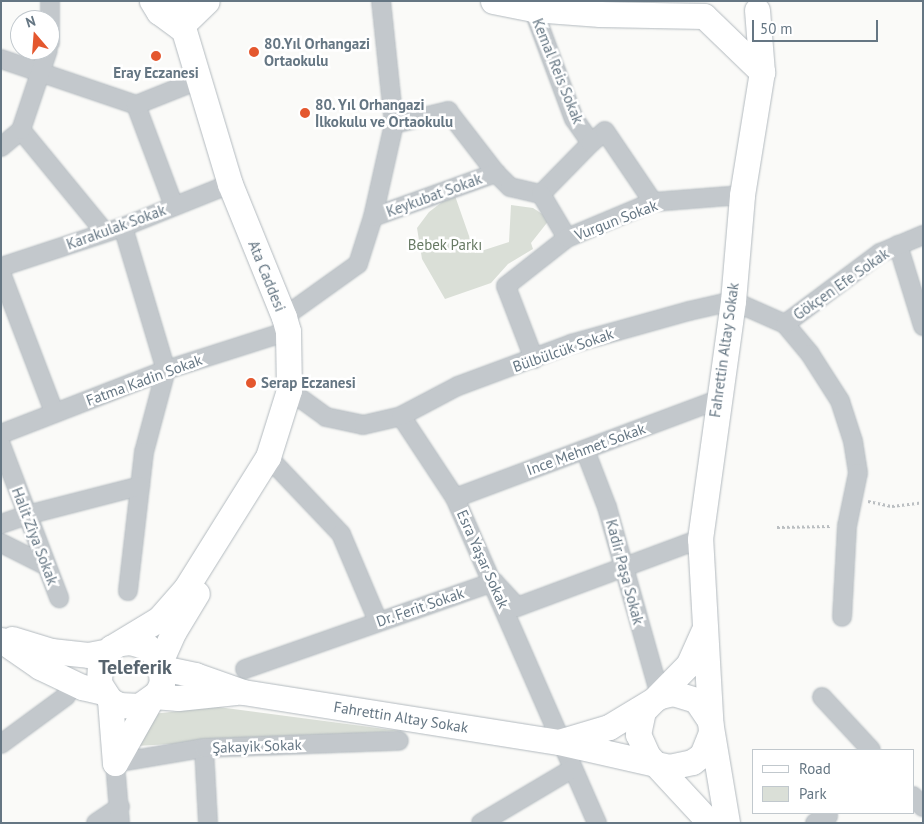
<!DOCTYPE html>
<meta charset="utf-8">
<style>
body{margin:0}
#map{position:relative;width:924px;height:824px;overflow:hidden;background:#fafaf8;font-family:"PT Sans",sans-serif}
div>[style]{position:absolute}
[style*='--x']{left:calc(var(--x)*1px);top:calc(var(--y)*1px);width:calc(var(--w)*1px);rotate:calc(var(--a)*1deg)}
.green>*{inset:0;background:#dadfd7}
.path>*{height:3px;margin-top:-1.5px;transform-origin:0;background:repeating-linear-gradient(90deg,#bbbfc2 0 2.5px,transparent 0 5px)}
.roads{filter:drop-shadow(0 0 1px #b3babf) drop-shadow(0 0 1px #b3babf)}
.street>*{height:18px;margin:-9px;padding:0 9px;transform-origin:9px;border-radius:9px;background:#c3c8cc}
.secondary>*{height:25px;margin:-12.5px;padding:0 12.5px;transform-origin:12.5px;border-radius:12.5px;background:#fff}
.dots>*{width:14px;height:14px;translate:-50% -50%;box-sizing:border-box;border:2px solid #fff;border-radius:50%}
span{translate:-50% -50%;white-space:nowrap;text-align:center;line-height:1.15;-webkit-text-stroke:5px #fff;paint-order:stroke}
.poi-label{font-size:15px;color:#657683;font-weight:700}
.left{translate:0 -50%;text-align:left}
.street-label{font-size:15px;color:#657683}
.park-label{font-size:15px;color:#687a64}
.district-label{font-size:20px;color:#57646e;font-weight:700}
.frame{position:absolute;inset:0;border:2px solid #657683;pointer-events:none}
.legend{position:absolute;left:752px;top:749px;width:162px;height:65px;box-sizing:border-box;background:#fff;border:1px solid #c1c8cd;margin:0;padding:6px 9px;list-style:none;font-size:15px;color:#657683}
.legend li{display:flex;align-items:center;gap:10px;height:25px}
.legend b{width:25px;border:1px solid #c1c8cd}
.north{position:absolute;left:10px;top:10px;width:50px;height:50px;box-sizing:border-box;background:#fff;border:1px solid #c1c8cd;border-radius:50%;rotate:342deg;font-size:14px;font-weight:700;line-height:20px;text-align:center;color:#657683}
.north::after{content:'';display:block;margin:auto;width:18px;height:22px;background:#e4572e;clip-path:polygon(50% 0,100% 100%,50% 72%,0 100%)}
.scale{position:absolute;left:752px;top:20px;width:126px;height:22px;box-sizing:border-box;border:2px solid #657683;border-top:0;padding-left:6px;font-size:15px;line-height:18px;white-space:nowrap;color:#657683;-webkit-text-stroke:4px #fff;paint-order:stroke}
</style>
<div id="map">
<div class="green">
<i style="clip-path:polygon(454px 193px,475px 253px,509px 242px,511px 205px,533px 208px,550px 219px,531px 243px,533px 249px,508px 264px,491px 283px,445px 299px,422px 259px,417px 228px,429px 212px)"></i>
<i style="clip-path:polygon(218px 707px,400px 731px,136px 746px,152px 714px)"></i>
</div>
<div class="path">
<i style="--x:868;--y:501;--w:25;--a:12"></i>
<i style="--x:892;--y:506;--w:31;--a:-7"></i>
<i style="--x:777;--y:527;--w:54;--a:-1.1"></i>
</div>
<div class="roads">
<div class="street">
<i style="--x:50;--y:1;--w:42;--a:90"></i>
<i style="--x:1;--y:59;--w:143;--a:18.8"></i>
<i style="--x:136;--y:105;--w:108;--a:69.4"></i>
<i style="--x:136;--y:105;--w:65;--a:-21.8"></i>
<i style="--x:394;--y:124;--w:56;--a:-13.5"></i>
<i style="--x:448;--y:111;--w:78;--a:52.3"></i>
<i style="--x:496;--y:173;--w:20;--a:45"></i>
<i style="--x:510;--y:187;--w:32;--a:13"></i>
<i style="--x:541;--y:194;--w:71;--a:-45.6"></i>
<i style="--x:591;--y:143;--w:29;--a:-125"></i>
<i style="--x:574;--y:119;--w:117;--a:-110.4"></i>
<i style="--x:533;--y:9;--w:8;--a:-50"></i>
<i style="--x:21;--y:130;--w:131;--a:50.6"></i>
<i style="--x:591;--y:143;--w:18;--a:-41"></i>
<i style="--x:605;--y:131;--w:86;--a:55.9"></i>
<i style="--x:1;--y:147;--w:26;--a:-40"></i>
<i style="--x:21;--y:130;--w:84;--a:-71.4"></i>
<i style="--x:541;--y:194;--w:51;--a:59.4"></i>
<i style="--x:373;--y:217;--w:131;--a:-19.7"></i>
<i style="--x:123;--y:227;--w:149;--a:73.3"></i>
<i style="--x:166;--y:370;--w:85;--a:105"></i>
<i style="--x:144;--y:452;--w:140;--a:96.6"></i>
<i style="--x:898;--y:245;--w:85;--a:72.8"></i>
<i style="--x:1;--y:267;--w:128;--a:-18.2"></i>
<i style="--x:123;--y:227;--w:115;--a:-21.9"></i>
<i style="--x:1;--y:273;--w:149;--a:69.1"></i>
<i style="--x:284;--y:317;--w:91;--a:-35.6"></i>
<i style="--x:358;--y:264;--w:49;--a:-72.3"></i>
<i style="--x:373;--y:217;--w:95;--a:-77.3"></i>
<i style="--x:394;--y:124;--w:124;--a:-96"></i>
<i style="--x:785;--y:324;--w:39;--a:50"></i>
<i style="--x:810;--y:354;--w:56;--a:57.4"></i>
<i style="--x:840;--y:401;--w:42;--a:72"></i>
<i style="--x:853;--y:441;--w:32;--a:81"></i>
<i style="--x:858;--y:473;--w:54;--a:101.7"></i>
<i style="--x:847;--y:526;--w:91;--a:93.1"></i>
<i style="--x:534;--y:359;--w:78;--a:-111"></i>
<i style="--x:506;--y:286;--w:78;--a:-38.2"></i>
<i style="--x:567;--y:238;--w:93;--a:-22.7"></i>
<i style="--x:653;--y:202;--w:89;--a:-4.5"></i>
<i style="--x:289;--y:390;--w:46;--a:36.1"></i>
<i style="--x:326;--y:417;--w:38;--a:12"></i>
<i style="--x:363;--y:425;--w:39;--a:-13"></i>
<i style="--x:401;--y:416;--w:98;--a:56.6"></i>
<i style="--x:455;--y:498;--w:355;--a:66.4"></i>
<i style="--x:401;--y:416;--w:64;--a:-27.8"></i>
<i style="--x:458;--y:386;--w:121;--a:-20.4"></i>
<i style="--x:571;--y:344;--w:123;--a:-15.6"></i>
<i style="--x:689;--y:311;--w:45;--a:-12.8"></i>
<i style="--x:733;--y:301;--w:57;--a:23.9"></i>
<i style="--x:785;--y:324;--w:119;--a:-36.8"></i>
<i style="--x:880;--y:253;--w:47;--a:-22.7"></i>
<i style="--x:1;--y:434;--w:177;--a:-21.2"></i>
<i style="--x:166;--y:370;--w:128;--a:-17.7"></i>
<i style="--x:1;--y:445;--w:164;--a:69.2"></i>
<i style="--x:585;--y:450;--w:61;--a:68.9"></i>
<i style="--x:607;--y:507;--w:196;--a:74.3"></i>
<i style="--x:268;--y:457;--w:106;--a:46.5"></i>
<i style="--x:341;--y:534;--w:95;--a:67"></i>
<i style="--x:455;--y:498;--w:280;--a:-20.5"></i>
<i style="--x:1;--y:524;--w:28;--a:-19"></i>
<i style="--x:27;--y:515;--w:117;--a:-14.4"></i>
<i style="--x:1;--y:543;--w:51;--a:26.6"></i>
<i style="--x:245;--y:669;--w:264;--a:-19.3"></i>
<i style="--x:494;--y:582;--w:34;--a:47"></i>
<i style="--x:517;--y:607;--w:195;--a:-20.4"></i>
<i style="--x:822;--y:697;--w:72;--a:47.2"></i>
<i style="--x:1;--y:744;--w:81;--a:-36.4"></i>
<i style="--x:204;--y:748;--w:75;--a:86.9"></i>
<i style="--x:913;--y:796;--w:15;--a:48"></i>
<i style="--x:96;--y:823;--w:29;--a:-34"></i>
<i style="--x:120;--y:823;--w:60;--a:-94.8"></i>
<i style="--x:115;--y:763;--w:90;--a:-9.6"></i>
<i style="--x:204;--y:748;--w:195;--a:-2.1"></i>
<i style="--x:481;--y:823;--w:106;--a:-30.7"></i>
<i style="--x:815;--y:823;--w:15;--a:-28"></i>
</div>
<div class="secondary">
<i style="--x:152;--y:1;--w:13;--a:58"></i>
<i style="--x:159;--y:12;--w:26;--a:36"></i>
<i style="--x:493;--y:1;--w:41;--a:11.3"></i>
<i style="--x:533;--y:9;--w:67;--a:4.3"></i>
<i style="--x:600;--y:14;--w:104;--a:1.1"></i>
<i style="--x:704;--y:16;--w:81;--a:44"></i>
<i style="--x:180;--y:27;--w:37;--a:-44"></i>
<i style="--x:703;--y:632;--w:36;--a:114"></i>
<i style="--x:688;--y:665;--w:64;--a:134.4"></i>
<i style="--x:643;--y:711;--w:24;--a:102"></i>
<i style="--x:638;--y:734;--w:24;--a:66"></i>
<i style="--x:648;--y:756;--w:91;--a:47.2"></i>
<i style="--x:12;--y:639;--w:41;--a:17.1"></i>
<i style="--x:51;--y:651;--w:37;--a:6"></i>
<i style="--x:88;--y:655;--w:20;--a:-11"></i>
<i style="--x:1;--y:640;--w:47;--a:34.7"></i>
<i style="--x:40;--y:667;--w:47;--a:25.5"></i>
<i style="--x:82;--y:687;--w:22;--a:13"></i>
<i style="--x:121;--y:643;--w:9;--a:-6"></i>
<i style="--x:130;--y:642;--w:19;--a:16"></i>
<i style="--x:148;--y:647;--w:19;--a:51"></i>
<i style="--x:160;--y:662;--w:21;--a:85"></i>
<i style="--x:162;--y:683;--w:11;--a:117"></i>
<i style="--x:157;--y:693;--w:22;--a:144"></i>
<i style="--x:139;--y:706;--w:20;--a:-177"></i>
<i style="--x:119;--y:705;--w:10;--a:-151"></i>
<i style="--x:110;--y:700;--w:20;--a:-123"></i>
<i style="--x:99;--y:683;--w:20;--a:-87"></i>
<i style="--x:100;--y:663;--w:19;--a:-54"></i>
<i style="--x:111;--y:648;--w:56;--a:-31.1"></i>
<i style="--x:159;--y:619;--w:41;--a:-48.9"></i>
<i style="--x:186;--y:588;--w:155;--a:-58"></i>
<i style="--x:268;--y:457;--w:70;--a:-72.6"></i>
<i style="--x:289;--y:390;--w:59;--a:-91"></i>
<i style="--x:288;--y:331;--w:15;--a:-106"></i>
<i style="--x:284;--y:317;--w:144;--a:-112.1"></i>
<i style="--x:230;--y:184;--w:191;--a:-106.7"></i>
<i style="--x:160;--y:662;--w:34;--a:-66"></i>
<i style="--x:174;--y:631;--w:44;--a:-58.8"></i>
<i style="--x:162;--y:668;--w:34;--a:12"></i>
<i style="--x:195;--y:675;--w:51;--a:19.5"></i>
<i style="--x:243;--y:692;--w:320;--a:9"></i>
<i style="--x:559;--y:742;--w:113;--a:12.8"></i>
<i style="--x:669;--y:767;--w:24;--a:-12"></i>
<i style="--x:692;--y:762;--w:12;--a:-35"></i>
<i style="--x:702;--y:755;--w:24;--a:-68"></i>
<i style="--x:711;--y:733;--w:194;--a:-93.2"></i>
<i style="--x:700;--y:539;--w:240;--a:-82.1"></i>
<i style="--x:733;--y:301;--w:106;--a:-85.1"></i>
<i style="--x:742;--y:195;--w:125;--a:-80.8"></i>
<i style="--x:762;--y:72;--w:62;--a:-94.6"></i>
<i style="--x:154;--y:696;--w:24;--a:5"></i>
<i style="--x:178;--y:698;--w:58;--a:-5.9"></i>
<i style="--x:110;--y:700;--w:63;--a:85.5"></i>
<i style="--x:562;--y:741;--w:49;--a:-16.6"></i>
<i style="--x:609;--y:727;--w:60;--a:-31.3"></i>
<i style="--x:660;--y:696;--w:13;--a:-13"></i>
<i style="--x:673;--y:693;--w:24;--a:17"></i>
<i style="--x:696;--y:700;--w:25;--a:56"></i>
<i style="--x:710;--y:721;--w:103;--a:80.5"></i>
<i style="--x:115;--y:763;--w:71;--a:-60.6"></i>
</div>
</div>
<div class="dots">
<i style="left:254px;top:52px;background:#e4572e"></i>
<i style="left:156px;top:56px;background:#e4572e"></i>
<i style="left:305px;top:113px;background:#e4572e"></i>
<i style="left:251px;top:383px;background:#e4572e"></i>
</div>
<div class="poi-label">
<span class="left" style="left:264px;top:52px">80.Yıl Orhangazi<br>Ortaokulu</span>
<span style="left:156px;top:73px">Eray Eczanesi</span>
<span class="left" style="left:315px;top:113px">80. Yıl Orhangazi<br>İlkokulu ve Ortaokulu</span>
<span class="left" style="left:261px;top:383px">Serap Eczanesi</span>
</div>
<div class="street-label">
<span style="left:558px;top:71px;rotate:68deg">Kemal Reis Sokak</span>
<span style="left:434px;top:195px;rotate:-20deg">Keykubat Sokak</span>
<span style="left:616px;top:220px;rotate:-21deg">Vurgun Sokak</span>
<span style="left:116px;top:227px;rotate:-20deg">Karakulak Sokak</span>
<span style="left:267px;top:276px;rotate:68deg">Ata Caddesi</span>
<span style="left:841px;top:284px;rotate:-35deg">Gökçen Efe Sokak</span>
<span style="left:563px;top:350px;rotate:-19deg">Bülbülcük Sokak</span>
<span style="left:724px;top:350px;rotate:-82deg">Fahrettin Altay Sokak</span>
<span style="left:144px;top:380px;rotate:-20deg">Fatma Kadin Sokak</span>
<span style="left:586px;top:449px;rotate:-20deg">Ince Mehmet Sokak</span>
<span style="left:35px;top:536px;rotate:69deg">Halit Ziya Sokak</span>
<span style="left:483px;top:559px;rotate:66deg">Esra Yaşar Sokak</span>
<span style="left:625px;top:572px;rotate:75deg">Kadir Paşa Sokak</span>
<span style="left:420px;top:607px;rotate:-19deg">Dr. Ferit Sokak</span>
<span style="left:401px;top:717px;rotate:9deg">Fahrettin Altay Sokak</span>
<span style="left:257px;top:746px;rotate:-2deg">Şakayik Sokak</span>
</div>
<div class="park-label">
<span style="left:445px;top:245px">Bebek Parkı</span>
</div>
<div class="district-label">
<span style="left:135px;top:667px">Teleferik</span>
</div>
<div class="frame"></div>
<ul class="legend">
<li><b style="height:6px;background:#fff"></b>Road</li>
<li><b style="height:14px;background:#dadfd7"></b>Park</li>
</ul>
<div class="north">N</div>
<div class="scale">50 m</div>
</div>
